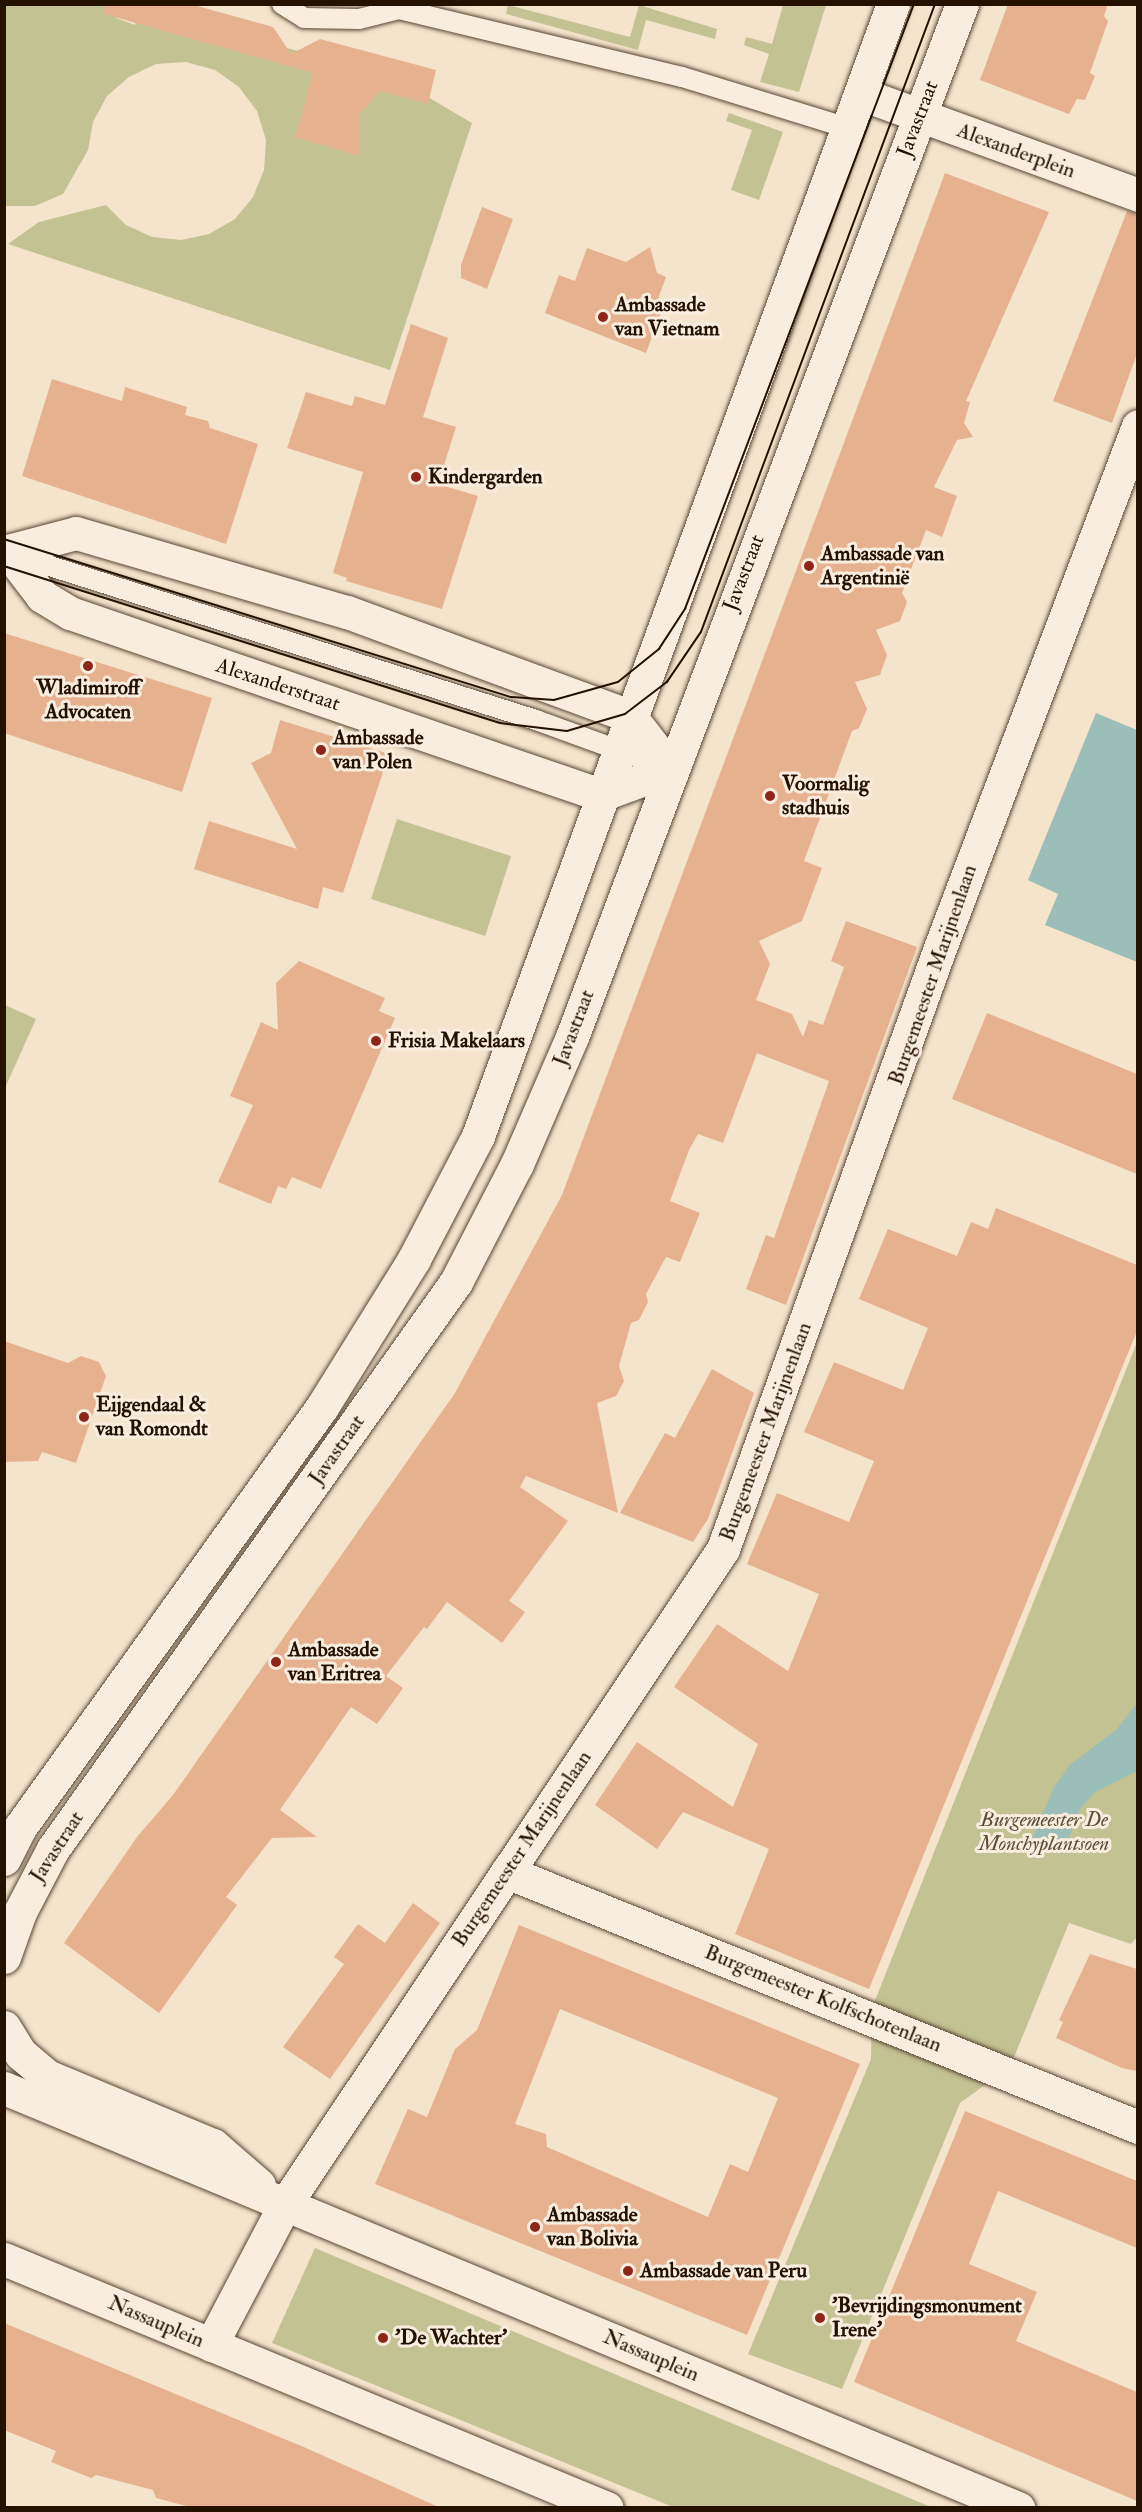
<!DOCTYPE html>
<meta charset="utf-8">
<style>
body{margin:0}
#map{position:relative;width:1142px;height:2512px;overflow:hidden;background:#f5e4cc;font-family:"IM FELL Double Pica",serif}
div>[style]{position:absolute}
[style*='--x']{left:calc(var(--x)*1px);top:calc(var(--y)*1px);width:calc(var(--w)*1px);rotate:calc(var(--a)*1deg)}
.green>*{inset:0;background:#c3c293;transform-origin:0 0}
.water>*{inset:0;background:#9cbeb8}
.building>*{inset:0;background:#e6b18f}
.roads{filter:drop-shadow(0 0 2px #594633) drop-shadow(0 0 2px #594633)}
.lane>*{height:20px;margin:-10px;padding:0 10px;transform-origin:10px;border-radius:10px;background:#f8edde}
.street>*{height:33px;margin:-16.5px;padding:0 16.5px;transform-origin:16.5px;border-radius:16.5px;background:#f8edde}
.secondary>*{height:33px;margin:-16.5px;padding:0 16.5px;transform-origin:16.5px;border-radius:16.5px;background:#f8edde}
.tram>*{height:1.5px;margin:-0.75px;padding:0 0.75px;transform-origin:0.75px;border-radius:0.75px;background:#251100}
.dots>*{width:16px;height:16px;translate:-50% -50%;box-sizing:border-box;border:3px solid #f8edde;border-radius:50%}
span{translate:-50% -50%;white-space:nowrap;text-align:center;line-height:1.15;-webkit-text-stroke:6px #f8edde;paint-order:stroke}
.street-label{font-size:21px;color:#251100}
.poi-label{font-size:21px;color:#251100;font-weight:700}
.left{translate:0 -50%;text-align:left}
.park-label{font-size:21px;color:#5c4f33;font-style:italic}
.frame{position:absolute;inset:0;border:6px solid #251100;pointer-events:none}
</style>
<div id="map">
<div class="green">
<i style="clip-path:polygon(4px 5px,120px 5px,116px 18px,135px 25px,137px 18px,176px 18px,394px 77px,472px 123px,390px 370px,8px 244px,39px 222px,106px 205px,126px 225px,152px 237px,181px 240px,209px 234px,235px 219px,253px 197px,264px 170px,266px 140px,257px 111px,239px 87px,215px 70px,186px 62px,156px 64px,129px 77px,107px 96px,93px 122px,88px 150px,63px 194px,35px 206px,5px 206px)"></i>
<i style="clip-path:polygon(508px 5px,630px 37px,639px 5px,717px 29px,715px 39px,646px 20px,638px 50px,506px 14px)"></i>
<i style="clip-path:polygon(783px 5px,826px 5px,799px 92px,760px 82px,769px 54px,744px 45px,746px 37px,772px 44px)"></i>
<i style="clip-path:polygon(729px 113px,783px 132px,759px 200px,731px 190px,752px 130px,726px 121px)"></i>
<i style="left:397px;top:819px;width:120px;height:84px;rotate:18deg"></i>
<i style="clip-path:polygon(5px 1005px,36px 1019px,5px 1088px)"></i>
<i style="clip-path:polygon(1137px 1342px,1137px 1937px,1131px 1944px,1069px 1923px,1010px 2067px,960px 2103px,842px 2389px,748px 2354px,871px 2059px,872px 2008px)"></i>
<i style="clip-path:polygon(315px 2248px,931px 2507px,673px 2507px,272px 2343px)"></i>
</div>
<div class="water">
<i style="clip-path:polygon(1096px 713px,1137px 730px,1137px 962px,1045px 925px,1058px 894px,1028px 880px)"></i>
<i style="clip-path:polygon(1137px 1703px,1137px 1771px,1094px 1793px,1080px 1809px,1063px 1854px,1031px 1841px,1054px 1787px,1070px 1765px,1117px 1729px)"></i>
</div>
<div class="building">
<i style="clip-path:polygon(105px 4px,190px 4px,273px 27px,291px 54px,320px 39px,436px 70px,428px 104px,380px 91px,359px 115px,360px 156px,295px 137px,313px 73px,104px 14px)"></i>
<i style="clip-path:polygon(1008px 4px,1108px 4px,1104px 16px,1108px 21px,1090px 73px,1095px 76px,1085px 100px,1077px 99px,1069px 114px,980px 80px)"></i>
<i style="clip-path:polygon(945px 173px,1049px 212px,966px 401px,970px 402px,964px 423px,973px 437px,957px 440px,934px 487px,957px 496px,942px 537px,926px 530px,902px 593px,907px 602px,900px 621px,876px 630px,887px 655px,880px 675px,855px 682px,867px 709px,859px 728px,852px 731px,804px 861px,822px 868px,802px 921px,759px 941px,770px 964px,756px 1000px,792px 1014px,803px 1037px,809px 1020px,823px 1025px,844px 967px,831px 961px,846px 921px,917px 947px,786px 1305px,746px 1289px,766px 1235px,774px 1238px,829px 1081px,757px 1053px,723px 1143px,698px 1134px,689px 1150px,670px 1201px,700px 1213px,680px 1262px,666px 1257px,646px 1294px,648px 1302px,639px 1320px,631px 1323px,619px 1366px,624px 1381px,616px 1396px,597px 1403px,618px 1513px,526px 1476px,520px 1487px,568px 1521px,509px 1601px,525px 1612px,502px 1643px,447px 1602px,427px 1629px,424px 1627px,386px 1676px,403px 1688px,377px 1724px,351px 1707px,280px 1810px,317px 1837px,272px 1838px,226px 1897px,237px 1905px,159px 2013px,64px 1943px,137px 1837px,173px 1795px,455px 1393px,562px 1195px)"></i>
<i style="clip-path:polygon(482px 207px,513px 219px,487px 289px,461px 278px,461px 265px)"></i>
<i style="clip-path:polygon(1127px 211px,1137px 213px,1137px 354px,1112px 423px,1053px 401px)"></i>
<i style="clip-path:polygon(650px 247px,657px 273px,666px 277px,654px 310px,661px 313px,646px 353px,545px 313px,559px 275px,575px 281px,587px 248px,626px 262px)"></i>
<i style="clip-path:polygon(411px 324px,448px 338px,423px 417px,456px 427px,438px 484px,478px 496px,442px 609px,346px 581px,347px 578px,333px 573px,363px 472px,287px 448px,306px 392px,352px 406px,355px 396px,385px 405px)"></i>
<i style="clip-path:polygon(52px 379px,122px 401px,125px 387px,187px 407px,185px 415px,208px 421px,210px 428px,258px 444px,226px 544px,22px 476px)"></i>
<i style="clip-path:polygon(4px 633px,212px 698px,182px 792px,4px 733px)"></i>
<i style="clip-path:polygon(280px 720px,389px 754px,343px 893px,323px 887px,318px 909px,194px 869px,209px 821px,297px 849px,251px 763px,271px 753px)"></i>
<i style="clip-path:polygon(299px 961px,385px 998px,379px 1011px,395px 1018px,321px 1189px,292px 1177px,286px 1189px,278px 1186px,271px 1204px,218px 1182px,253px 1105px,230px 1096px,261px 1022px,278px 1030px,276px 983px)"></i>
<i style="clip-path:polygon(987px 1013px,1137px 1074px,1137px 1174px,952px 1099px)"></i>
<i style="clip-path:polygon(996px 1208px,1137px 1265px,1137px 1331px,869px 1989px,735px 1934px,769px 1849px,683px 1812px,657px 1849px,595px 1805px,637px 1742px,733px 1807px,758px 1744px,674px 1687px,717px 1624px,788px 1671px,819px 1594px,747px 1564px,777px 1493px,849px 1522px,874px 1461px,804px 1432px,834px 1362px,903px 1390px,928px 1328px,859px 1299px,888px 1229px,957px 1256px,971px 1222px,988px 1229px)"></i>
<i style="clip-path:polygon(4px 1341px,68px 1363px,81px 1356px,99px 1362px,106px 1376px,76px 1463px,42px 1452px,38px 1461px,4px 1462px)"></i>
<i style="clip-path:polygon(712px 1369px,754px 1393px,708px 1519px,693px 1542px,620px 1513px,665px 1433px,675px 1438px)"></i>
<i style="clip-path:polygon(413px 1903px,440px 1923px,330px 2079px,283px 2047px,344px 1964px,334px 1957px,358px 1924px,385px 1943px)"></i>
<i style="clip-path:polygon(evenodd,519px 1925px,860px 2064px,747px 2335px,375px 2184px,408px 2109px,427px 2117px,455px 2049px,477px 2030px,519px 1925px,560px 2009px,778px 2098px,748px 2172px,730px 2164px,708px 2217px,547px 2147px,546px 2134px,515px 2124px,560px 2009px)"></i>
<i style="clip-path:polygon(1090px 1954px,1137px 1969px,1137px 2071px,1122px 2068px,1056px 2038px,1063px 2022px,1059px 2020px)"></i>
<i style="clip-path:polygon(965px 2111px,1137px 2181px,1137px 2248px,998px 2191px,969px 2264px,1037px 2292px,1016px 2341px,1137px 2392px,1137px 2501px,854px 2382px)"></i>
<i style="clip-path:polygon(4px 2323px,306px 2448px,441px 2508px,194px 2508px,156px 2498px,153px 2490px,96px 2475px,91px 2478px,51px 2462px,56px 2451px,4px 2430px)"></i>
</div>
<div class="roads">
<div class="lane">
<i style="--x:282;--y:4;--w:26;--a:32"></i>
<i style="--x:304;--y:18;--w:55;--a:1"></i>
<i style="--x:359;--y:19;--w:41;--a:-14"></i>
<i style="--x:399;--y:9;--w:291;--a:13.5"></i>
<i style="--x:682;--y:77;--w:174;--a:17.1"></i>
<i style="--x:12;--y:554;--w:550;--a:17.58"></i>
<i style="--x:536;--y:720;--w:137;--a:20"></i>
</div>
<div class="street">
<i style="--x:861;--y:94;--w:295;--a:20"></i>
<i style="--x:4;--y:552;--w:74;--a:-14.8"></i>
<i style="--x:76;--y:533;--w:282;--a:16.3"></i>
<i style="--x:347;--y:612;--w:302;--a:20.2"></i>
<i style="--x:630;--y:716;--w:67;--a:52.3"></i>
<i style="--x:671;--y:769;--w:75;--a:159.6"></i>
<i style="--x:601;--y:795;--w:561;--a:-161.08"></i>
<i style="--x:70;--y:613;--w:33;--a:-149"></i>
<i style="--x:42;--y:596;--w:54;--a:-127.5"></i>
<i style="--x:507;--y:1872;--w:681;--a:22"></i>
<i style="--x:4;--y:2027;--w:32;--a:58"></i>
<i style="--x:21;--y:2054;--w:34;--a:40"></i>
<i style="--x:47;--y:2076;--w:180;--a:22.6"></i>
<i style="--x:213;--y:2145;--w:61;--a:41"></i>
<i style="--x:4;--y:2088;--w:1098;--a:22.5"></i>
<i style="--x:4;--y:2259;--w:652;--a:22.44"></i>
<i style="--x:211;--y:2345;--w:157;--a:-62.3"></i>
<i style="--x:284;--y:2206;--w:790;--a:-56.25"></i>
<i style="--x:723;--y:1549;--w:639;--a:-70.15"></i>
<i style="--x:940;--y:948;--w:558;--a:-69.23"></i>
</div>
<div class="secondary">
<i style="--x:4;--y:1859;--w:37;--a:-63"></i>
<i style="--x:21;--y:1826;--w:516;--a:-54.31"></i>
<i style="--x:322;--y:1407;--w:174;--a:-58.1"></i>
<i style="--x:414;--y:1259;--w:139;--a:-62.5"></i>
<i style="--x:478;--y:1136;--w:1206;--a:-69.87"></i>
<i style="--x:4;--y:1957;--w:48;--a:-70.4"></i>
<i style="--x:20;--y:1912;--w:71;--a:-62.4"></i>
<i style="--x:53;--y:1849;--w:696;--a:-54.6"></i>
<i style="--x:456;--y:1282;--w:133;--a:-62.7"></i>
<i style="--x:517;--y:1164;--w:138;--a:-66.6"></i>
<i style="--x:572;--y:1037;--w:1104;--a:-69.32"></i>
</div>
</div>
<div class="tram">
<i style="--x:4;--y:539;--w:531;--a:17.31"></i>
<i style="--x:511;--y:697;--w:43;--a:4"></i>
<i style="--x:554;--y:700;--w:66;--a:-15.7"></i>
<i style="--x:618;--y:682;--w:53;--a:-38.8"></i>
<i style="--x:659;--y:649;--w:48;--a:-57"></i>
<i style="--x:685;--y:609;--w:647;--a:-69.27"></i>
<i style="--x:4;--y:566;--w:520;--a:17.56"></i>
<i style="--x:500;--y:723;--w:67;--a:6.8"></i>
<i style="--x:567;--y:731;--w:60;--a:-16.3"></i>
<i style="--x:625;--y:714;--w:53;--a:-37.3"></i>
<i style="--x:667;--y:682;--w:60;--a:-55.8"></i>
<i style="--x:701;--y:632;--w:670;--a:-69.56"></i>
</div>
<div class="dots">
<i style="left:603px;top:317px;background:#8f2418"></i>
<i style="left:416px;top:477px;background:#8f2418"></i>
<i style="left:809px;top:566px;background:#8f2418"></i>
<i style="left:88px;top:666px;background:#8f2418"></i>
<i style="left:321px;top:750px;background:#8f2418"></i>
<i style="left:770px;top:796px;background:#8f2418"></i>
<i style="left:376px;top:1041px;background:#8f2418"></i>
<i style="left:84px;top:1417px;background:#8f2418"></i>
<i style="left:276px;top:1662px;background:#8f2418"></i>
<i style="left:535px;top:2227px;background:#8f2418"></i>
<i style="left:628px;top:2271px;background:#8f2418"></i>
<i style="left:820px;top:2318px;background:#8f2418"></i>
<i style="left:383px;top:2338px;background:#8f2418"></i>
</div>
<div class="street-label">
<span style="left:918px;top:119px;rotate:-69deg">Javastraat</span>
<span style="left:1016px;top:151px;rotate:20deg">Alexanderplein</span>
<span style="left:744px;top:573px;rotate:-69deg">Javastraat</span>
<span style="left:278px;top:685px;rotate:18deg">Alexanderstraat</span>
<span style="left:933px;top:975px;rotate:-71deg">Burgemeester Marijnenlaan</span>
<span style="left:574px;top:1028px;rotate:-69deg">Javastraat</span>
<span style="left:766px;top:1432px;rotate:-70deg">Burgemeester Marijnenlaan</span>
<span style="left:337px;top:1450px;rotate:-55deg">Javastraat</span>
<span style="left:57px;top:1847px;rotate:-57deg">Javastraat</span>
<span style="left:522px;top:1849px;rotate:-56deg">Burgemeester Marijnenlaan</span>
<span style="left:823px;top:1999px;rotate:22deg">Burgemeester Kolfschotenlaan</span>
<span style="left:156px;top:2322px;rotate:23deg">Nassauplein</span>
<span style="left:651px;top:2356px;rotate:23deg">Nassauplein</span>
</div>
<div class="poi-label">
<span class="left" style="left:615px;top:317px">Ambassade<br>van Vietnam</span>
<span class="left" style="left:428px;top:477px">Kindergarden</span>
<span class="left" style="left:821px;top:566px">Ambassade van<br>Argentinië</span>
<span style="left:88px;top:700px">Wladimiroff<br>Advocaten</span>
<span class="left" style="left:333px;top:750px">Ambassade<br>van Polen</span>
<span class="left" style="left:782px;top:796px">Voormalig<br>stadhuis</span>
<span class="left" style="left:388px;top:1041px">Frisia Makelaars</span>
<span class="left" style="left:96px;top:1417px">Eijgendaal &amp;<br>van Romondt</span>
<span class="left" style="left:288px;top:1662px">Ambassade<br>van Eritrea</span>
<span class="left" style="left:547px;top:2227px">Ambassade<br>van Bolivia</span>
<span class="left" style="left:640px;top:2271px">Ambassade van Peru</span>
<span class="left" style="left:832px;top:2318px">'Bevrijdingsmonument<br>Irene'</span>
<span class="left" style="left:395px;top:2338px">'De Wachter'</span>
</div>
<div class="park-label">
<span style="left:1044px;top:1832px">Burgemeester De<br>Monchyplantsoen</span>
</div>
<div class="frame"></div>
</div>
